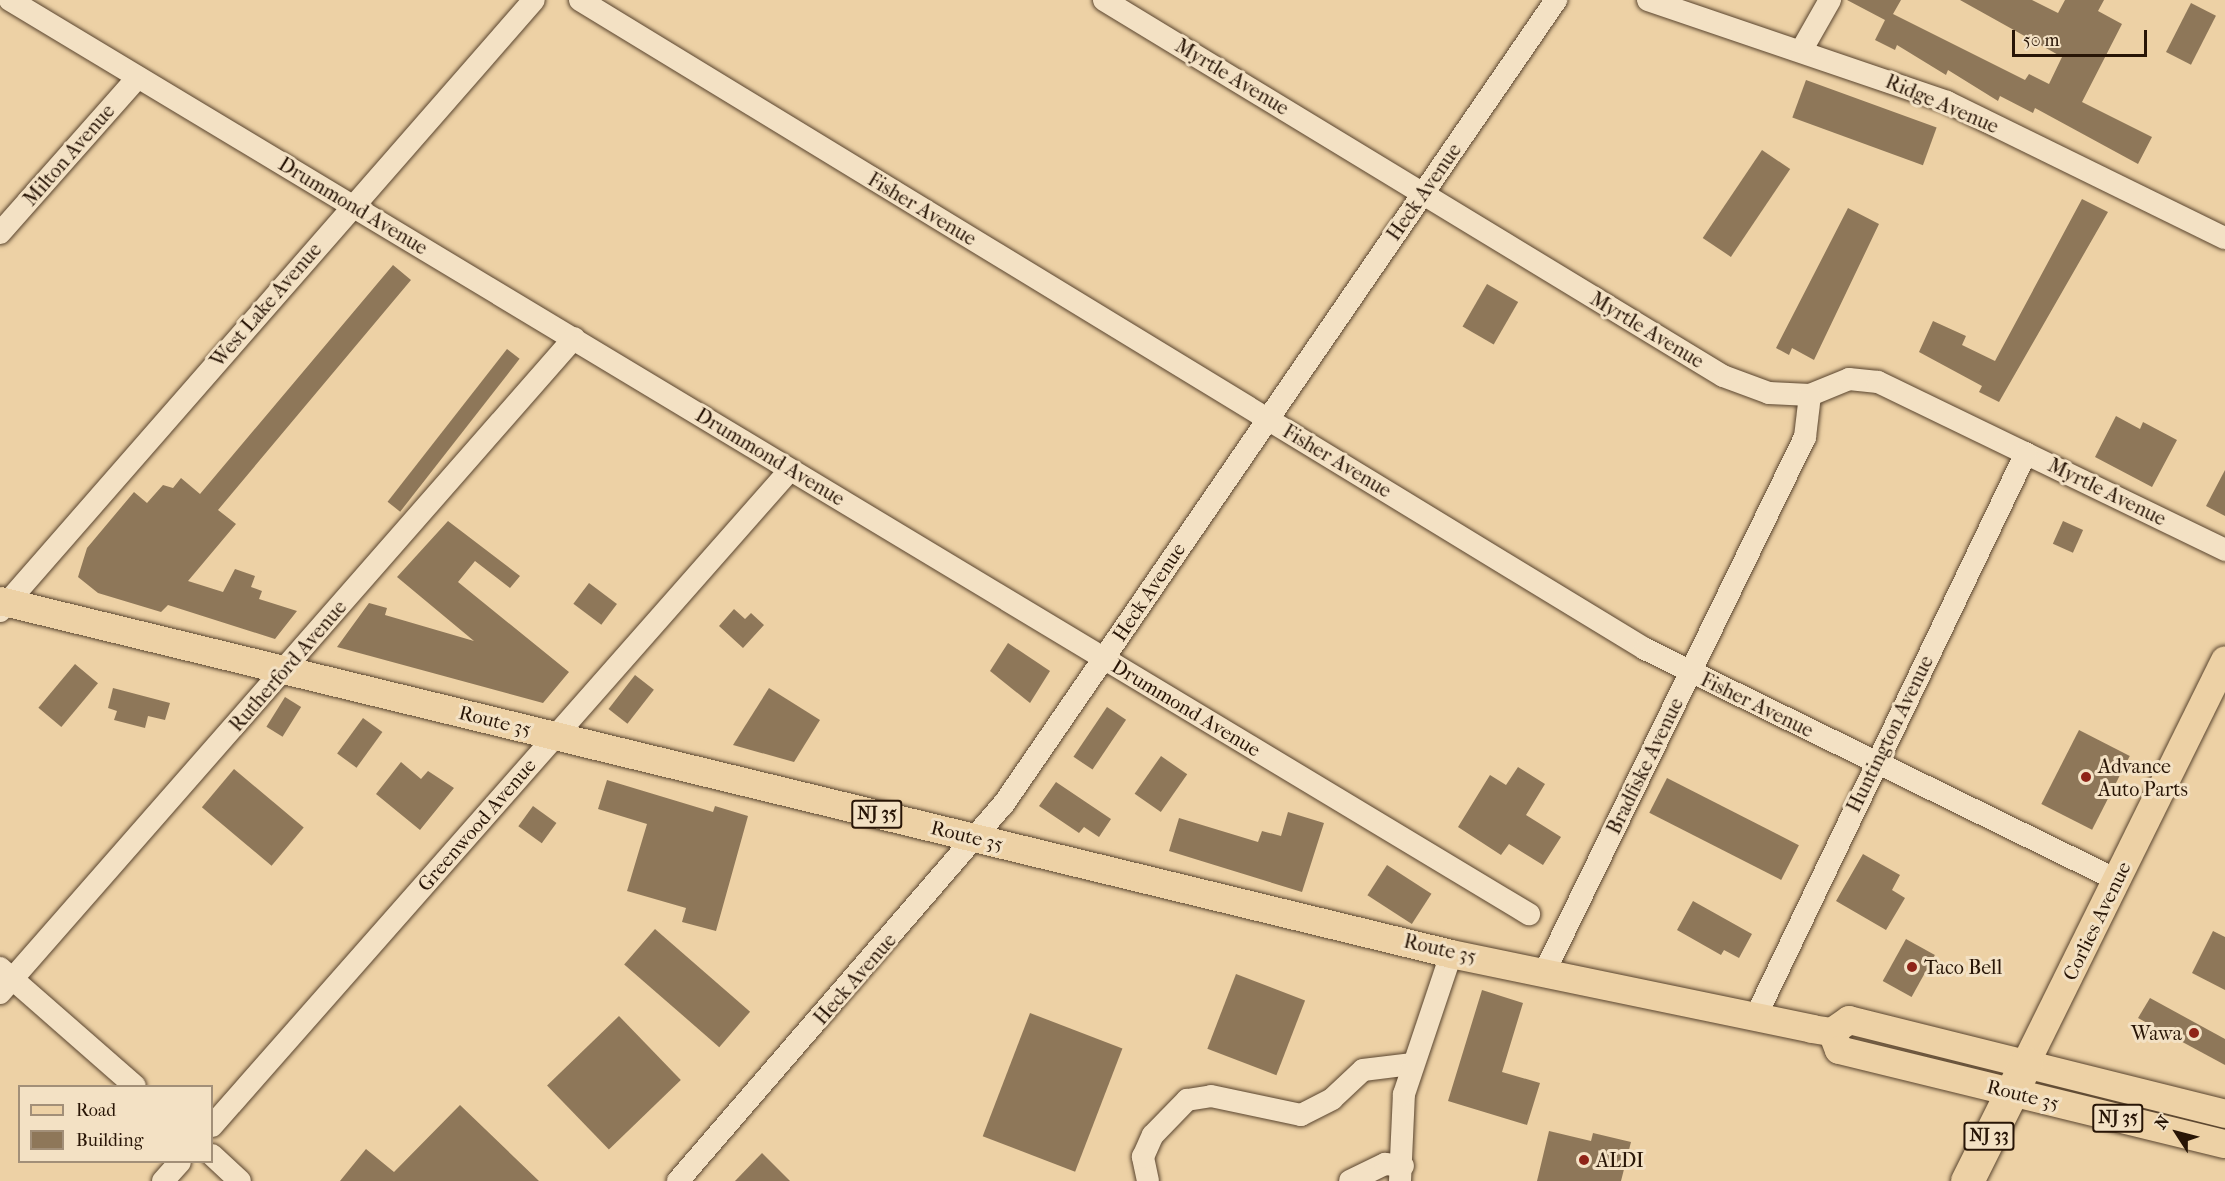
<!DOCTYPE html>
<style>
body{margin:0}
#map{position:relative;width:2225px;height:1181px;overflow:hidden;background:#edd1a5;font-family:"IM FELL French Canon",serif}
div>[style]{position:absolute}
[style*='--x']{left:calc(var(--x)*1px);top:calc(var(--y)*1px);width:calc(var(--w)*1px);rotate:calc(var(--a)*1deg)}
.building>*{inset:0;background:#8e7759;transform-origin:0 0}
.roads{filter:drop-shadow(0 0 2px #59442e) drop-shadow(0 0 2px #59442e)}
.minor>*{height:22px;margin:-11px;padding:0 11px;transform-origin:11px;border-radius:11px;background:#f3e1c4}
.major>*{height:28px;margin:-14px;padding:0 14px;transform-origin:14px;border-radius:14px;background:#edd1a5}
.highway>*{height:33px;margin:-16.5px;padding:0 16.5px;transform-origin:16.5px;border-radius:16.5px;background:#edd1a5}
.dots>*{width:16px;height:16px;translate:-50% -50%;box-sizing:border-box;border:3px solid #f3e1c4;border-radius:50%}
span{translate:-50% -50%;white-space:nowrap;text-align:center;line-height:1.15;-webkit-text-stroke:6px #f3e1c4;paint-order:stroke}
.shield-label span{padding:2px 4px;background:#f3e1c4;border:2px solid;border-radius:4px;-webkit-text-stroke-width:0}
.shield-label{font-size:18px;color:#281506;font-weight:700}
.street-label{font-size:20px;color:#281506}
.poi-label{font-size:20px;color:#281506}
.left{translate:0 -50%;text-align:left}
.right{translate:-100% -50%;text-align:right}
.legend{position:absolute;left:18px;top:1085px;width:195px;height:78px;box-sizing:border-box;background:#f3e1c4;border:2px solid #a28f78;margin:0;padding:8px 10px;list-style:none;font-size:18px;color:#281506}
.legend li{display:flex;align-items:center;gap:12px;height:30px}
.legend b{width:30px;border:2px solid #a28f78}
.north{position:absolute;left:2147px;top:1103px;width:60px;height:60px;-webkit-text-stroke:4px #f3e1c4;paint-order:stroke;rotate:306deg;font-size:16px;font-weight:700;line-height:24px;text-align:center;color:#281506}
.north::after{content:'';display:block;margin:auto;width:21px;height:27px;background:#281506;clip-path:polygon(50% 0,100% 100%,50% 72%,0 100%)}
.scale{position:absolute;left:2012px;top:30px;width:135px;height:27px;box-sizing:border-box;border:3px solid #281506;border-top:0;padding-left:8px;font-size:18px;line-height:21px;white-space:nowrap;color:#281506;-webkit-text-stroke:4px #f3e1c4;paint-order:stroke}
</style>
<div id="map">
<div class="building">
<i style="clip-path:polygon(1847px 0,1901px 0,1893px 14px,2025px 80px,2029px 74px,2049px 84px,2062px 57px,1960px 0,2032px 0,2058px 13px,2065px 0,2104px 0,2098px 11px,2122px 24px,2082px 102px,2152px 137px,2138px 164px,2035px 108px,2033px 113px,2000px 96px,1998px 101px,1948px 70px,1946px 75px,1897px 45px,1895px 50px,1875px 40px,1885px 20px)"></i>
<i style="left:2191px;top:3px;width:28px;height:55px;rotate:27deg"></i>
<i style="left:1806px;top:80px;width:139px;height:40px;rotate:20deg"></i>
<i style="left:1762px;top:150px;width:34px;height:106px;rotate:34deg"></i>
<i style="clip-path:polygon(2082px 199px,2108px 212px,1999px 402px,1979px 392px,1982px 386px,1919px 352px,1933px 321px,1966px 336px,1962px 345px,1995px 361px)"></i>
<i style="clip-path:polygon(1848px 208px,1879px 224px,1814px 360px,1792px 348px,1789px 355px,1776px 348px)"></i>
<i style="clip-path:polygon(393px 265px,411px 280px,218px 510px,236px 524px,188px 581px,223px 592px,235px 569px,255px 576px,251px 587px,262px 591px,259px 599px,297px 611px,275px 639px,168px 605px,161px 612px,98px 593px,78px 577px,87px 548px,134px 492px,147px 503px,163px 485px,173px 488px,181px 478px,200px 494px)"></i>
<i style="left:1487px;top:284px;width:36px;height:49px;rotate:30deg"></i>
<i style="left:507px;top:349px;width:16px;height:194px;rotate:38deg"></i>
<i style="clip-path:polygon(2116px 416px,2140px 429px,2143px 422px,2177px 440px,2152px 487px,2095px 457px)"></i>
<i style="clip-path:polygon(2225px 470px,2225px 516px,2206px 506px)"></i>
<i style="clip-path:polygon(448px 521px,520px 576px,510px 588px,475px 561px,458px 582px,569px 672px,543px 703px,337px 647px,369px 603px,387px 608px,385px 615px,474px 641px,397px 577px)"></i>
<i style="left:2063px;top:521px;width:22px;height:25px;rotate:24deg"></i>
<i style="left:589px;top:583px;width:35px;height:26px;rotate:37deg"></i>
<i style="clip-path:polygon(734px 609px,745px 619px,751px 613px,764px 625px,743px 648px,719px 626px)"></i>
<i style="clip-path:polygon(1008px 643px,1050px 671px,1030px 703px,990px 671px)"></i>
<i style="left:75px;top:664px;width:30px;height:57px;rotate:40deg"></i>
<i style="left:635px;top:675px;width:24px;height:43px;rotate:38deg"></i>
<i style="clip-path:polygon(113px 688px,170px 703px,165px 720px,148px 716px,145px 728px,114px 720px,117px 711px,108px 708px)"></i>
<i style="clip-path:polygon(769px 688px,820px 720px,794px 762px,733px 745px)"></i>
<i style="left:285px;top:697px;width:19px;height:35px;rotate:32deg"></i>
<i style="left:1107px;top:707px;width:23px;height:60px;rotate:34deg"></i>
<i style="left:363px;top:718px;width:24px;height:44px;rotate:36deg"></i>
<i style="left:2079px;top:730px;width:57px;height:83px;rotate:27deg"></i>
<i style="left:1161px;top:756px;width:32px;height:46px;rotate:35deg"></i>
<i style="clip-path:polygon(401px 762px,421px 779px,428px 771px,454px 788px,420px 830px,376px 794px)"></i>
<i style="clip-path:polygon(1518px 767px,1545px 784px,1526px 815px,1561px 837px,1543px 865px,1509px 844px,1501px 855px,1458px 827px,1490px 775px,1506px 785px)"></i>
<i style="left:234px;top:769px;width:91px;height:50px;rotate:40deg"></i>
<i style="left:1667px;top:778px;width:148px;height:39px;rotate:27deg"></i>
<i style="clip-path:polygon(607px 780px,713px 812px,715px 806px,748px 816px,716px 931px,682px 922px,686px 908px,627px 891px,647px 824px,598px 809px)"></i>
<i style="clip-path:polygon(1056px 782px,1111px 819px,1099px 837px,1084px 827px,1079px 833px,1039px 806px)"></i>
<i style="left:533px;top:806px;width:29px;height:25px;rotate:36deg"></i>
<i style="clip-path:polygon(1288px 812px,1324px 823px,1302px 892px,1169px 851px,1179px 818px,1258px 842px,1262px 831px,1281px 836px)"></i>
<i style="clip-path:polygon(1863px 854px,1900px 875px,1892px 890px,1905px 898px,1886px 930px,1836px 901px)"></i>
<i style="left:1387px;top:865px;width:53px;height:36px;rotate:33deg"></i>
<i style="clip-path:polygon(1693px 901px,1752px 934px,1739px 958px,1724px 950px,1721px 955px,1677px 930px)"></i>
<i style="left:655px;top:929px;width:126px;height:47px;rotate:41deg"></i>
<i style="clip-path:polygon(2213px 931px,2225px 937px,2225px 990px,2192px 973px)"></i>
<i style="left:1906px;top:939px;width:33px;height:48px;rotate:29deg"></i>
<i style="left:1236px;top:974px;width:74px;height:80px;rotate:21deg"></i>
<i style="clip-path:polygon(1482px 990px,1523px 1003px,1502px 1072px,1540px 1083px,1527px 1125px,1448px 1101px)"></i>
<i style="clip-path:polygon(2150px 998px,2225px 1039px,2225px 1065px,2138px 1018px)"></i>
<i style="left:1030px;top:1013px;width:99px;height:132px;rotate:21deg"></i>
<i style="left:619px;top:1016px;width:89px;height:100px;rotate:46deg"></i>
<i style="clip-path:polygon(460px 1105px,539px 1181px,340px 1181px,366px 1149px,394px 1172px)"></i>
<i style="clip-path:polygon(1549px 1131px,1591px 1141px,1593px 1133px,1631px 1142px,1621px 1181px,1537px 1181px)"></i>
<i style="clip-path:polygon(762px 1153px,790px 1181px,735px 1181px)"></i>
</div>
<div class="roads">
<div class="minor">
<i style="--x:10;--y:0;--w:1773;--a:31.04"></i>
<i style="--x:580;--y:0;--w:1247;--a:31.36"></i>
<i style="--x:1645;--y:649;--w:525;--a:26.08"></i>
<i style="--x:1104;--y:0;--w:724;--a:31.28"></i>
<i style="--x:1723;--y:376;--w:49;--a:20.3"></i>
<i style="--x:1769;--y:393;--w:41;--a:2.8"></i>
<i style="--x:1810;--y:395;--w:42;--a:-22.3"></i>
<i style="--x:1849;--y:379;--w:29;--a:6"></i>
<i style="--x:1878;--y:382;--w:386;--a:25.8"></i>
<i style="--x:1648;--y:0;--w:316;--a:18.8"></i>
<i style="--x:1947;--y:102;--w:309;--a:26.1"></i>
<i style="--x:1801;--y:51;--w:59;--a:-60.4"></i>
<i style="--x:0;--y:233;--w:208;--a:-48.5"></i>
<i style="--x:0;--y:611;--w:811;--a:-48.85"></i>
<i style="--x:0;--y:968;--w:179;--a:41.2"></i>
<i style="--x:1545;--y:971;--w:594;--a:-64.04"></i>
<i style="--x:1805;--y:437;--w:42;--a:-83.2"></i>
<i style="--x:0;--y:993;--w:871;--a:-48.77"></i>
<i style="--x:1756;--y:1016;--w:624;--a:-64.38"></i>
<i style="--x:212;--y:1126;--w:874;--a:-48.62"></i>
<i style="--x:212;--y:1155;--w:38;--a:43"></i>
<i style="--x:163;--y:1181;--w:25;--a:-48"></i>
<i style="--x:678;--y:1181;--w:497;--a:-49.2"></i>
<i style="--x:1003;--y:805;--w:977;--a:-55.51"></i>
<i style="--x:1148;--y:1181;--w:25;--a:-102"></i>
<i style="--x:1143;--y:1157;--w:24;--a:-66"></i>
<i style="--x:1153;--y:1135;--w:49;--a:-45.8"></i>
<i style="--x:1187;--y:1100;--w:24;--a:-9"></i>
<i style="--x:1211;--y:1096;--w:92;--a:11.9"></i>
<i style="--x:1301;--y:1115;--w:35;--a:-27"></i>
<i style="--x:1332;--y:1099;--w:42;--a:-43.1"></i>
<i style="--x:1363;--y:1070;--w:48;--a:-7.1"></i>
<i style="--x:1350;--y:1181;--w:39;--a:-26"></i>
<i style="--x:1385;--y:1164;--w:18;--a:6"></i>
<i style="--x:1400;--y:1181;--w:87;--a:-87.4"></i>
<i style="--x:1404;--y:1094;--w:148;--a:-71.4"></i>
</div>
<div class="major">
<i style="--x:0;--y:601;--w:1493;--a:13.67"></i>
<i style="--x:1451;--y:954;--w:369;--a:11.7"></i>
<i style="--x:1812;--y:1029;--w:20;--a:9"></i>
<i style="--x:1832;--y:1032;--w:21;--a:-35"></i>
<i style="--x:1849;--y:1020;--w:388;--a:14"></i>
<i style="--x:1832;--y:1032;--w:19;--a:69"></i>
<i style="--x:1839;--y:1050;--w:397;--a:13.7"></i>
<i style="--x:2026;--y:1063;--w:449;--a:-63.7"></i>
</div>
<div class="highway">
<i style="--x:1967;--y:1181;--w:132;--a:-63.4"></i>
</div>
</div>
<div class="dots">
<i style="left:2086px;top:777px;background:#8f2418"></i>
<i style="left:1912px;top:967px;background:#8f2418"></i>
<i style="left:2194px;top:1033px;background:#8f2418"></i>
<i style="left:1584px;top:1160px;background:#8f2418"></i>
</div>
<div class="shield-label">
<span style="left:877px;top:814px">NJ 35</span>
<span style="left:2118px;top:1118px">NJ 35</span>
<span style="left:1989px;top:1136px">NJ 33</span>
</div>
<div class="street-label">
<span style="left:1232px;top:77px;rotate:31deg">Myrtle Avenue</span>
<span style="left:1942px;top:104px;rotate:23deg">Ridge Avenue</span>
<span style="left:69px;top:155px;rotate:-49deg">Milton Avenue</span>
<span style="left:1424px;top:192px;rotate:-55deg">Heck Avenue</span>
<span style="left:353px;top:206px;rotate:31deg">Drummond Avenue</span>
<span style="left:922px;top:209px;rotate:31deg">Fisher Avenue</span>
<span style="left:266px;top:305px;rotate:-49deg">West Lake Avenue</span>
<span style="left:1647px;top:330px;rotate:31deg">Myrtle Avenue</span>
<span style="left:770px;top:457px;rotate:31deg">Drummond Avenue</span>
<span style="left:1337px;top:461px;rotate:31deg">Fisher Avenue</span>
<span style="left:2107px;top:492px;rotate:26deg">Myrtle Avenue</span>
<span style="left:1149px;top:592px;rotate:-56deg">Heck Avenue</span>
<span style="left:288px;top:666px;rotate:-49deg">Rutherford Avenue</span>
<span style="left:1757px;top:705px;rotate:26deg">Fisher Avenue</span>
<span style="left:1186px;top:708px;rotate:31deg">Drummond Avenue</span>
<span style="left:495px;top:721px;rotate:14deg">Route 35</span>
<span style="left:1890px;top:734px;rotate:-64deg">Huntington Avenue</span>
<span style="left:1645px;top:766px;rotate:-64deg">Bradfiske Avenue</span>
<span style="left:477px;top:825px;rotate:-49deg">Greenwood Avenue</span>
<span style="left:967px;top:836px;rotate:14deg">Route 35</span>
<span style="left:2097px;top:921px;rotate:-64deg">Corlies Avenue</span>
<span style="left:1440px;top:949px;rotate:13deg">Route 35</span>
<span style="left:855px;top:979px;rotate:-49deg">Heck Avenue</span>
<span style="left:2023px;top:1095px;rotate:14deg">Route 35</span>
</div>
<div class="poi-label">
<span class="left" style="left:2098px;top:778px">Advance<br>Auto Parts</span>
<span class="left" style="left:1924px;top:967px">Taco Bell</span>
<span class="right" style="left:2182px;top:1033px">Wawa</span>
<span class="left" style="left:1596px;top:1160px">ALDI</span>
</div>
<ul class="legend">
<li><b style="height:8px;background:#edd1a5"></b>Road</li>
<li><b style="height:16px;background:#8e7759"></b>Building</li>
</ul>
<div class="north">N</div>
<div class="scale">50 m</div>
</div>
